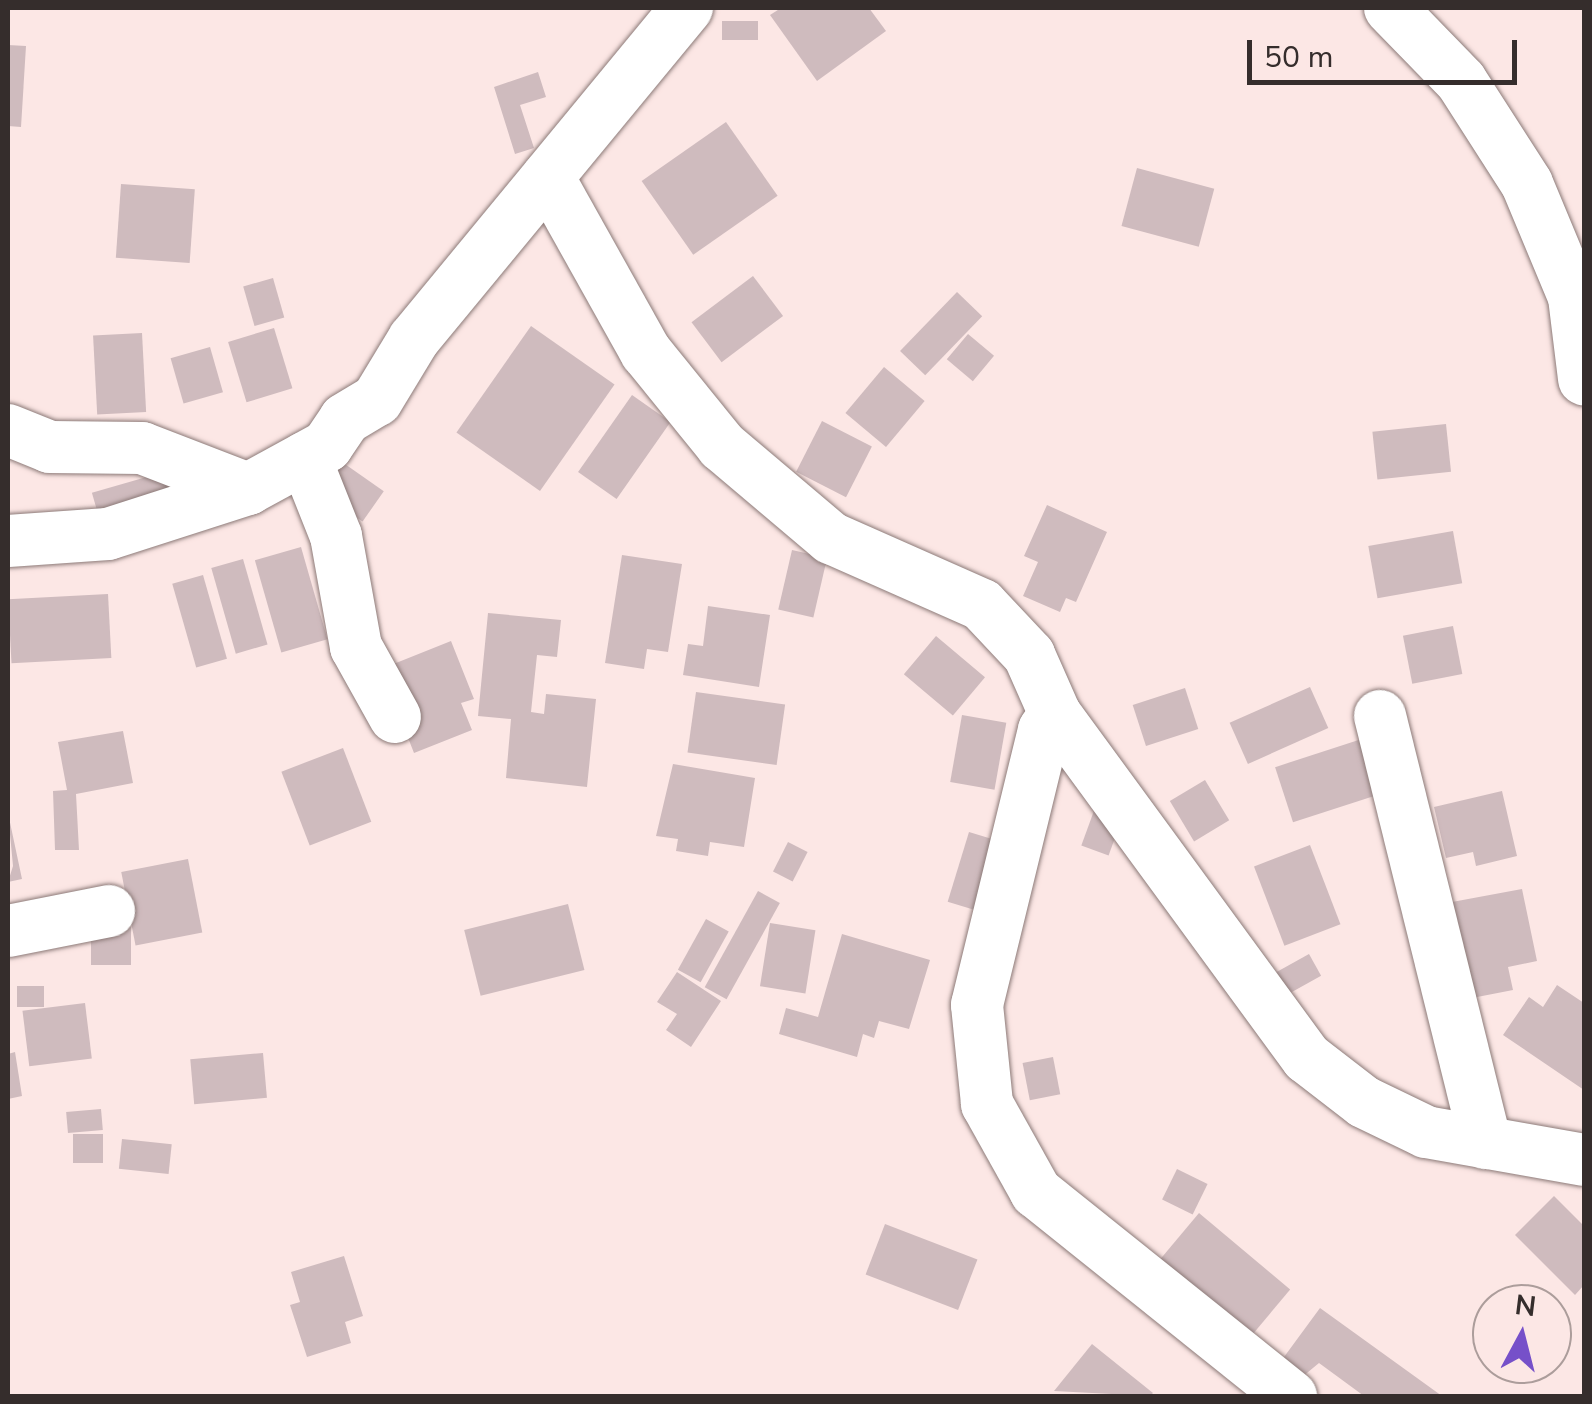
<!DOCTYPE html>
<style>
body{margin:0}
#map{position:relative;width:1592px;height:1404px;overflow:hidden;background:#fce7e5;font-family:"Nunito Sans",sans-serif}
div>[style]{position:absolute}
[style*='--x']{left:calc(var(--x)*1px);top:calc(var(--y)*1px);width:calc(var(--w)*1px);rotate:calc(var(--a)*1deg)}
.building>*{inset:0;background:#cfbbbe;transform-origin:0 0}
.roads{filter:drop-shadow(0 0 2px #8c7a78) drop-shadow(0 0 2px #8c7a78)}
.minor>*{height:52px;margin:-26px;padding:0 26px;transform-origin:26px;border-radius:26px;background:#fff}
span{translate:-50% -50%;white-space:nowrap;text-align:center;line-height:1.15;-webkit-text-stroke:9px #fce7e5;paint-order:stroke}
.frame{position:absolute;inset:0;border:10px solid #352d2c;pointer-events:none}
.north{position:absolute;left:1472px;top:1284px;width:100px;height:100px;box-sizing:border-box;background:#fce7e5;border:2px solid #ac9d9b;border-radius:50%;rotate:7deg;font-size:28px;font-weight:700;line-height:40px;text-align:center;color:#352d2c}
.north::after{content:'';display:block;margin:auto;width:35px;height:45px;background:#7650c9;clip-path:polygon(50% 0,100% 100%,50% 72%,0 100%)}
.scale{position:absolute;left:1247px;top:40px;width:270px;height:45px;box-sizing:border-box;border:5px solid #352d2c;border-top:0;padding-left:12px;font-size:30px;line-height:35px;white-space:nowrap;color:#352d2c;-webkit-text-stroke:8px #fce7e5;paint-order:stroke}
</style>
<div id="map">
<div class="building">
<i style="clip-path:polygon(781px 8px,869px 8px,886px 31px,817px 81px,770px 15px)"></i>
<i style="left:722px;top:21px;width:36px;height:19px"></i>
<i style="clip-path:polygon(8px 45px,26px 46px,21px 127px,8px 126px)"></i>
<i style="clip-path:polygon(538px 72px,546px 97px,520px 105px,534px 148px,515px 154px,494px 87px)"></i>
<i style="left:726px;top:122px;width:90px;height:103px;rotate:55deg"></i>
<i style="left:1137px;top:168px;width:80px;height:60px;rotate:15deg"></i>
<i style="left:121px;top:184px;width:74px;height:74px;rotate:4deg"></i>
<i style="left:753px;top:276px;width:50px;height:77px;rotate:53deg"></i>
<i style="left:273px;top:278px;width:41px;height:31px;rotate:74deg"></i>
<i style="left:957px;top:292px;width:35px;height:82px;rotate:44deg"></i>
<i style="left:531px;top:326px;width:102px;height:130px;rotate:35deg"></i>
<i style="left:274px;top:328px;width:63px;height:48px;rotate:73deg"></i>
<i style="left:142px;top:333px;width:79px;height:49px;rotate:87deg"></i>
<i style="left:968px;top:334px;width:34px;height:33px;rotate:40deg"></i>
<i style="left:210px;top:347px;width:47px;height:41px;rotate:74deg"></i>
<i style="left:884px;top:367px;width:53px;height:60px;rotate:40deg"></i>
<i style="left:632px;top:395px;width:47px;height:94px;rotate:35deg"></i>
<i style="left:822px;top:421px;width:56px;height:57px;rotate:27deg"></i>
<i style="left:1446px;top:424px;width:48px;height:74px;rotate:84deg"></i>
<i style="left:342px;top:462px;width:51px;height:37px;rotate:35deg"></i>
<i style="left:164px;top:472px;width:36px;height:75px;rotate:74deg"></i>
<i style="clip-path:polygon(1047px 505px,1107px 532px,1076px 602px,1066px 598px,1060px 612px,1023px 596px,1038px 562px,1024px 556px)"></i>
<i style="left:1453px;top:531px;width:53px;height:86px;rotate:80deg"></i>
<i style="left:301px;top:547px;width:96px;height:48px;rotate:74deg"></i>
<i style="left:792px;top:550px;width:36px;height:61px;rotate:13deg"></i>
<i style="clip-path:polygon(622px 555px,682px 564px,668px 652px,647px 649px,644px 669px,605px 663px)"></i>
<i style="left:243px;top:559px;width:89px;height:33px;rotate:74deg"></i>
<i style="left:203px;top:575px;width:87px;height:32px;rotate:74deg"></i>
<i style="left:108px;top:594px;width:64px;height:100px;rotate:87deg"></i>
<i style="clip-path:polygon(708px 606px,770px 615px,759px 687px,683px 675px,688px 644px,703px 646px)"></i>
<i style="clip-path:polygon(488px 613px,561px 620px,557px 657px,537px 655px,531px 712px,544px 714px,546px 694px,596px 699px,587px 787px,506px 778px,511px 719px,478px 716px)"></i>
<i style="left:1453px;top:626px;width:49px;height:51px;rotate:79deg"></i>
<i style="left:936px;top:636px;width:64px;height:50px;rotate:40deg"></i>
<i style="clip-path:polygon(451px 641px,474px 699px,461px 703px,472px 730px,414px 753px,381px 669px)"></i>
<i style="left:1310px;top:687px;width:45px;height:88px;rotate:66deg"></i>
<i style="left:1185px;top:688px;width:43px;height:55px;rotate:72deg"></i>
<i style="left:696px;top:692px;width:90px;height:61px;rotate:8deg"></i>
<i style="left:962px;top:715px;width:45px;height:68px;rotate:10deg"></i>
<i style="clip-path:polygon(123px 731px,133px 783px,76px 794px,79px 850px,55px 850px,53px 791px,67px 790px,58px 742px)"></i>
<i style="left:1374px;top:735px;width:58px;height:104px;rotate:72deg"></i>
<i style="left:343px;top:748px;width:79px;height:66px;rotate:69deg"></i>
<i style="clip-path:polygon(673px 764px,755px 778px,744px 847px,710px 842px,708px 856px,676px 851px,678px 839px,656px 836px)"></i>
<i style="left:1205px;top:780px;width:47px;height:41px;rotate:59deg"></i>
<i style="clip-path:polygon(1502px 791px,1517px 856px,1476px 866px,1473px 852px,1446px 858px,1434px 807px)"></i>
<i style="left:1095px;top:808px;width:29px;height:40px;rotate:20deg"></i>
<i style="clip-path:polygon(8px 813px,22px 879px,8px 882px,13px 866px)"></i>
<i style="left:969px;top:832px;width:31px;height:73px;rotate:17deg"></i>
<i style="left:788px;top:842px;width:22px;height:33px;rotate:27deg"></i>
<i style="left:1310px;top:845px;width:85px;height:60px;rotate:69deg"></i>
<i style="left:188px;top:859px;width:75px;height:68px;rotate:79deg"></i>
<i style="clip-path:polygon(1522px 889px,1537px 961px,1508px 967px,1513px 990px,1472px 998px,1452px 902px)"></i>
<i style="left:758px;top:891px;width:25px;height:110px;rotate:29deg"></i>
<i style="left:568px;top:904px;width:68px;height:107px;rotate:76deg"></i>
<i style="left:706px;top:919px;width:26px;height:58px;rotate:29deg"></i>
<i style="left:770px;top:923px;width:46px;height:64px;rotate:9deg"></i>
<i style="left:91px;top:927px;width:40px;height:38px"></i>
<i style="clip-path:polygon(842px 934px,930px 960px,909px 1029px,879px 1021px,874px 1038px,863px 1034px,857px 1057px,779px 1034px,786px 1008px,818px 1017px)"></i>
<i style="left:1309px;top:954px;width:25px;height:37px;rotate:61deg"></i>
<i style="clip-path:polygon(677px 972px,721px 1001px,691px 1047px,666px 1030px,677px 1014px,657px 1002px)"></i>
<i style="clip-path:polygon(1557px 985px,1584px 1003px,1584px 1090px,1503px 1035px,1529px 997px,1543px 1007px)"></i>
<i style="left:17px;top:986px;width:27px;height:21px"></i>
<i style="left:85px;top:1003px;width:56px;height:63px;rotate:83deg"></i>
<i style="clip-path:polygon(15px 1052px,22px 1096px,8px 1099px,8px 1054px)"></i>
<i style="left:263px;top:1053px;width:45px;height:73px;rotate:85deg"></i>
<i style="left:1053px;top:1057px;width:38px;height:31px;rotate:79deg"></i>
<i style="left:101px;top:1109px;width:21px;height:35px;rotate:85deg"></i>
<i style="left:73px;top:1134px;width:30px;height:29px"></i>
<i style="left:122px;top:1139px;width:50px;height:30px;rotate:6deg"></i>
<i style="left:1177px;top:1169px;width:34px;height:34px;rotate:26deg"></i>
<i style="clip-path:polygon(1554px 1196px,1584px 1226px,1584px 1285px,1575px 1295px,1515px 1235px)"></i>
<i style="left:1199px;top:1213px;width:119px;height:73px;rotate:40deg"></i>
<i style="left:885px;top:1224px;width:99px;height:54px;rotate:21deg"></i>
<i style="clip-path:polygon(344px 1256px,363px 1316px,345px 1322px,351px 1343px,307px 1357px,290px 1305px,300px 1302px,291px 1272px)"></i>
<i style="clip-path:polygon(1320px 1308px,1442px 1396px,1364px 1396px,1319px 1363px,1296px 1382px,1281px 1367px,1284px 1357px)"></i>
<i style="clip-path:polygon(1092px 1344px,1153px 1393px,1150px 1396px,1054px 1391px)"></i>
</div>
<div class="roads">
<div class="minor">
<i style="--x:1390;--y:8;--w:102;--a:45.8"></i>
<i style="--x:1461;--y:81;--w:122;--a:57.3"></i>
<i style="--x:1527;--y:184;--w:122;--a:67.4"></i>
<i style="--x:1574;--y:297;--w:83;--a:83"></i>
<i style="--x:548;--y:177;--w:201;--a:60.8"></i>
<i style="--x:646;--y:352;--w:121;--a:51"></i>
<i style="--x:722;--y:446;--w:143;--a:40.2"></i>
<i style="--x:831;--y:538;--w:165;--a:23.9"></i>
<i style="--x:982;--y:605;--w:69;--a:46.8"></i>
<i style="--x:1029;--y:655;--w:64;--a:66.2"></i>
<i style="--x:1055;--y:714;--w:426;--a:53.8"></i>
<i style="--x:1307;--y:1058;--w:72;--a:37.7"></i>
<i style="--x:1364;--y:1102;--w:69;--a:25.8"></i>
<i style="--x:1426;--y:1132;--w:160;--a:10"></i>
<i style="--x:8;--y:430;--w:45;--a:22"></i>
<i style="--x:50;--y:447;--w:92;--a:0.6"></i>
<i style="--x:142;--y:448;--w:114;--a:21.1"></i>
<i style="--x:305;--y:458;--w:84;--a:68.3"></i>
<i style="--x:336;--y:536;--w:113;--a:79.8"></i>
<i style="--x:356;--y:647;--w:80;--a:60.9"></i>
<i style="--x:8;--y:541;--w:100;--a:-4"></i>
<i style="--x:108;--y:534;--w:147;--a:-17.8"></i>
<i style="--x:248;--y:489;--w:90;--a:-28.6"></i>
<i style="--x:327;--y:446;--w:32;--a:-56"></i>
<i style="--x:345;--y:419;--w:37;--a:-31"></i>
<i style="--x:377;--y:400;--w:71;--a:-58.8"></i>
<i style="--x:414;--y:339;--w:429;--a:-50.5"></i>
<i style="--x:1055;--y:714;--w:19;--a:125"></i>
<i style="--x:1044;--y:730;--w:283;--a:103.7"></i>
<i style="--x:977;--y:1005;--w:100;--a:84.2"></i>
<i style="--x:987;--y:1104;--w:101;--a:60.9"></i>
<i style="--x:1036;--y:1192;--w:327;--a:38.7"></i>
<i style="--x:1380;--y:716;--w:440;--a:76.1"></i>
<i style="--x:8;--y:931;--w:103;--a:-11.2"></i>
</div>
</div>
<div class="frame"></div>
<div class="north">N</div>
<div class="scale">50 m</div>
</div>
